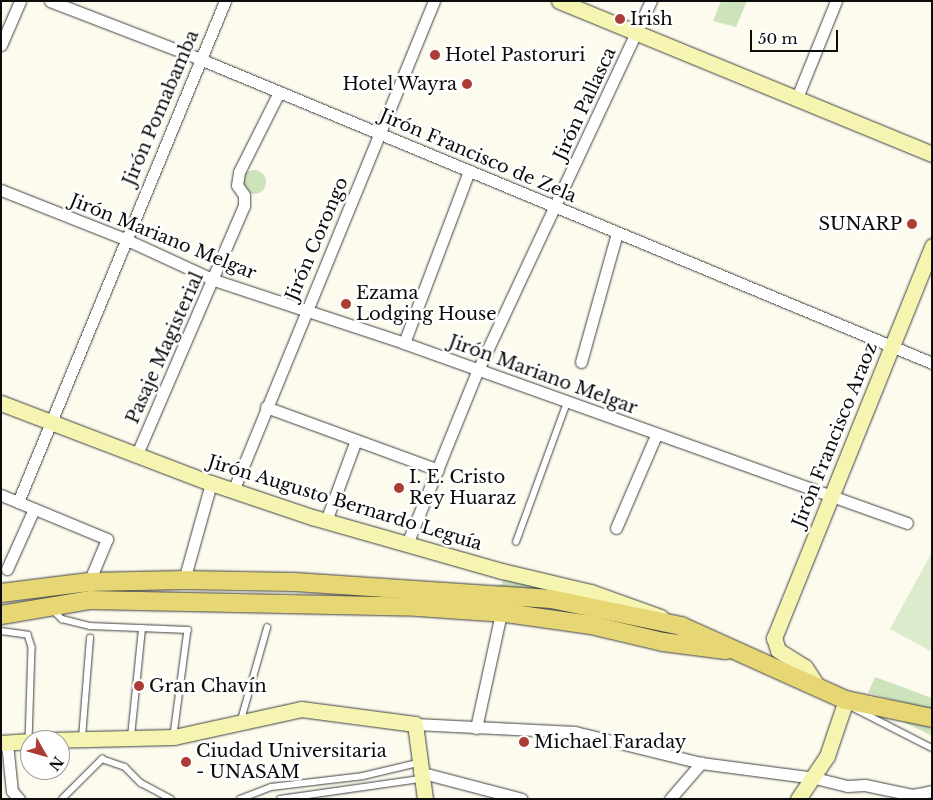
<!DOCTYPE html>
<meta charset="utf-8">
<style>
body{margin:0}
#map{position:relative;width:933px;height:800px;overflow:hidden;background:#fdfbee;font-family:"Libre Baskerville",serif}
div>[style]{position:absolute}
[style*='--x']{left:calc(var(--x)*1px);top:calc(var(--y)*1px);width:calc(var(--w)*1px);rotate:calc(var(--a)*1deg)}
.green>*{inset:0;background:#cce3bc}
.round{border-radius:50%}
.pitch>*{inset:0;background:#ddebcd}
.roads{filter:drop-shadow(0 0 1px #3f3f3f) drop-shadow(0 0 1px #3f3f3f)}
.lane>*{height:5.5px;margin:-2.75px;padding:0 2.75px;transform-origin:2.75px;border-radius:2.75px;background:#fff}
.street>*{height:11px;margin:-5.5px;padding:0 5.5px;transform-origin:5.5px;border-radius:5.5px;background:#fff}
.secondary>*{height:15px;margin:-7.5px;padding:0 7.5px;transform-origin:7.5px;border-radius:7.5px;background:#f5f5b1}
.primary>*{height:18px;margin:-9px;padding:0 9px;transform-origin:9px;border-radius:9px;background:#e7d774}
.dots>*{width:14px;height:14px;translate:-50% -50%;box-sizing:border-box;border:2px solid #fff;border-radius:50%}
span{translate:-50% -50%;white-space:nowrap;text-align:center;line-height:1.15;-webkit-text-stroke:5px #fff;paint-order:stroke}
.poi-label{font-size:18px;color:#0c0c0c}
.left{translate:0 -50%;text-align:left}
.right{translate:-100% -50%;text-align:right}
.street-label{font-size:18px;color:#0c0c0c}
.frame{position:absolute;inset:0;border:2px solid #0c0c0c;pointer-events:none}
.north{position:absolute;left:20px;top:730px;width:50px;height:50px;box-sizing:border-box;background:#fff;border:1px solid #9e9e9e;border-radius:50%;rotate:128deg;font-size:14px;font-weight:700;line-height:20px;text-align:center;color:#0c0c0c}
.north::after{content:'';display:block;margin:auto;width:18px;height:22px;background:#ab3d36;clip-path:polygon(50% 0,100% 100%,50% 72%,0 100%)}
.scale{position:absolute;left:750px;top:30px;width:88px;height:22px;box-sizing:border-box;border:2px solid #0c0c0c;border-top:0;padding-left:6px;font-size:15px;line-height:18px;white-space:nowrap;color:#0c0c0c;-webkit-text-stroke:4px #fff;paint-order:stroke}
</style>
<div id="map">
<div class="green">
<i style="clip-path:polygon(721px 1px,747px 1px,736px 27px,713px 21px)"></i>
<i class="round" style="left:242px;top:170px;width:24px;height:24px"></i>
<i style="clip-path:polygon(503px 580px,549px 588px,568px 592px,494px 593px,494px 586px,502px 584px)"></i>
<i style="clip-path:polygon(875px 677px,932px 698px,932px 710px,868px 693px)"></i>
<i style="clip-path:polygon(900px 720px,932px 723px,932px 736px)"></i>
</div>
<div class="pitch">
<i style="clip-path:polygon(932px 552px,932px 652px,890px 629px)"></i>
</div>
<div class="roads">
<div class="lane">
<i style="--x:516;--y:542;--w:148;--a:-69.9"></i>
<i style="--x:53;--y:610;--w:13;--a:45"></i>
<i style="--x:62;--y:619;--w:29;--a:14"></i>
<i style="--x:90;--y:626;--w:98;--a:2.3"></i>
<i style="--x:188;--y:630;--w:106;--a:97.6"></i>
<i style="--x:1;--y:631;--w:27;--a:8"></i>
<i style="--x:28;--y:635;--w:13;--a:72"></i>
<i style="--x:32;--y:647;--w:94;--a:91.8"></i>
<i style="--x:850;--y:706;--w:92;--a:27.1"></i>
<i style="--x:241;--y:720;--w:96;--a:-74.2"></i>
<i style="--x:131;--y:737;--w:109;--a:-84.2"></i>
<i style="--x:82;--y:738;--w:100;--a:-85.4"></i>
<i style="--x:62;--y:799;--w:57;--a:-45"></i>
<i style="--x:102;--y:759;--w:24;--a:19"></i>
<i style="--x:125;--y:767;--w:23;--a:45"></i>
<i style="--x:141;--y:783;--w:34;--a:28"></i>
<i style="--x:240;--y:799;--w:33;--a:-21"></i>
<i style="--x:271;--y:787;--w:93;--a:-6.8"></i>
<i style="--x:363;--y:776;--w:57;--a:-13.3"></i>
<i style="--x:280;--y:799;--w:141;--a:-8.1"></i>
</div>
<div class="street">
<i style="--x:50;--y:1;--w:161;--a:21.1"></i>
<i style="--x:200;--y:59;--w:793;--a:22.55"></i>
<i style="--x:1;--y:45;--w:48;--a:-66.6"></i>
<i style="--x:796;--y:100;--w:107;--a:-68"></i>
<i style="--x:1;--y:190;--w:133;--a:21.6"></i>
<i style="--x:125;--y:239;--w:98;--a:24.7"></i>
<i style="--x:214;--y:280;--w:200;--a:18.3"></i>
<i style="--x:404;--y:343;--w:534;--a:19.69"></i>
<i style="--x:404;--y:343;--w:184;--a:-69.3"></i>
<i style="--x:581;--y:362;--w:134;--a:-74.4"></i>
<i style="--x:266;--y:407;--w:183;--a:20.1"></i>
<i style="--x:137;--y:454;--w:270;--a:-66.7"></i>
<i style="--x:244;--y:206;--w:11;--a:-90"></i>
<i style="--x:244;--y:195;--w:12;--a:-125"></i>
<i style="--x:237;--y:185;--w:13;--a:-81"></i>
<i style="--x:239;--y:172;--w:89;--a:-63.4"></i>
<i style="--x:233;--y:491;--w:530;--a:-67.7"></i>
<i style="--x:1;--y:495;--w:115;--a:22.5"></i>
<i style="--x:107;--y:539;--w:47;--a:112.7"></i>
<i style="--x:18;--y:502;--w:542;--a:-67.55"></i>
<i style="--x:326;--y:521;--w:86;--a:-69.7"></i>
<i style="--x:616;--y:528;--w:101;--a:-66.7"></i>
<i style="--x:407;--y:544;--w:186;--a:-67.9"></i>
<i style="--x:477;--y:372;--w:410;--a:-64.9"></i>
<i style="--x:7;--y:569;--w:66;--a:-65.8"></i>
<i style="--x:184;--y:580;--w:101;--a:-74.4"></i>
<i style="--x:415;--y:724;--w:160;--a:2.9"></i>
<i style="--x:575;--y:732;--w:130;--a:13.8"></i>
<i style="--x:701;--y:763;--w:115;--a:7.5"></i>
<i style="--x:815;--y:778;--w:33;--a:14"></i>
<i style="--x:847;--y:786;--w:18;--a:-3"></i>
<i style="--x:865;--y:785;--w:48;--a:12"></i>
<i style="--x:912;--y:795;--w:20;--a:-11"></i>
<i style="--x:476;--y:728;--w:118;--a:-77.7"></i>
<i style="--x:7;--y:743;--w:48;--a:84.1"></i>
<i style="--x:12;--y:791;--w:11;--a:49"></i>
<i style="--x:419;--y:772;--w:106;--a:14.7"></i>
<i style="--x:670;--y:799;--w:48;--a:-49.3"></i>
</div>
<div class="secondary">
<i style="--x:559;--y:1;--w:403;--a:22.3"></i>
<i style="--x:1;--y:403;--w:225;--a:20.9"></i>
<i style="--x:211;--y:483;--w:107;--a:18.6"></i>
<i style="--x:312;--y:517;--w:198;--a:15.9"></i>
<i style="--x:502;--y:571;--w:91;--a:13.3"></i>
<i style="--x:591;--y:592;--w:74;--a:19.7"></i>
<i style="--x:818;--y:687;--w:24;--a:-123"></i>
<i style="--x:805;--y:667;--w:32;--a:-148"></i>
<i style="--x:778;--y:650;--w:13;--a:-108"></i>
<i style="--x:774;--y:638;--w:423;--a:-68"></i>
<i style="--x:48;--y:740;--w:126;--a:-1.4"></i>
<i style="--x:174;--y:737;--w:130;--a:-12.4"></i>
<i style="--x:301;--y:709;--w:115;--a:7.5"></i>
<i style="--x:415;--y:724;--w:76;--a:82.4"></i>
<i style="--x:1;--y:743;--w:29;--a:-4"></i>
<i style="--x:798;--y:799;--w:52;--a:-56"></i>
<i style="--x:827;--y:756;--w:59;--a:-71.3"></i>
</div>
<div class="primary">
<i style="--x:1;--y:593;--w:89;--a:-7.1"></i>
<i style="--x:89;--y:582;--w:95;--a:-1.2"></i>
<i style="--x:184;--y:580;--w:111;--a:1"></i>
<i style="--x:295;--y:582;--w:257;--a:3.8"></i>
<i style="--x:551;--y:599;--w:133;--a:11.7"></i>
<i style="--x:681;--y:626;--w:181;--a:24.2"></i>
<i style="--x:846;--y:700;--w:88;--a:11.8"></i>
<i style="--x:1;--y:615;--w:91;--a:-9.5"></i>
<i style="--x:91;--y:600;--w:327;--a:1.2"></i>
<i style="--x:418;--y:607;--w:88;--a:3.9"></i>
<i style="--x:506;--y:613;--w:86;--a:8"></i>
<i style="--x:591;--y:625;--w:74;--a:13.3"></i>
<i style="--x:663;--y:642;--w:63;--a:7.4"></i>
</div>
</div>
<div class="dots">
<i style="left:620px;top:19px;background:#ab3d36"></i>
<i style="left:435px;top:55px;background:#ab3d36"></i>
<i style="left:467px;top:84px;background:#ab3d36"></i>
<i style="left:912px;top:224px;background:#ab3d36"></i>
<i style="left:346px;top:304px;background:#ab3d36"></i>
<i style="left:399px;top:488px;background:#ab3d36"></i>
<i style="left:139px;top:686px;background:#ab3d36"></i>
<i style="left:524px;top:742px;background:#ab3d36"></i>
<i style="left:186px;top:762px;background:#ab3d36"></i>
</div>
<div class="poi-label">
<span class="left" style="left:630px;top:19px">Irish</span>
<span class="left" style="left:445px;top:55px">Hotel Pastoruri</span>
<span class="right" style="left:457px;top:84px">Hotel Wayra</span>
<span class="right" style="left:902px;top:224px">SUNARP</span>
<span class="left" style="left:356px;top:304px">Ezama<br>Lodging House</span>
<span class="left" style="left:409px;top:488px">I. E. Cristo<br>Rey Huaraz</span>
<span class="left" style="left:149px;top:686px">Gran Chavín</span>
<span class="left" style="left:534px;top:742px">Michael Faraday</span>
<span class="left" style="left:196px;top:762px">Ciudad Universitaria<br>- UNASAM</span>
</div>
<div class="street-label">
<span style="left:585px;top:104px;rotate:-65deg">Jirón Pallasca</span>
<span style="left:161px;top:108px;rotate:-67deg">Jirón Pomabamba</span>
<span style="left:478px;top:156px;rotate:23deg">Jirón Francisco de Zela</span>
<span style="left:163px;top:237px;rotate:22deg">Jirón Mariano Melgar</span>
<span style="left:317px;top:239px;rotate:-67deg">Jirón Corongo</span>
<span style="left:165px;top:348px;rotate:-66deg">Pasaje Magisterial</span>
<span style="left:543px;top:375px;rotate:20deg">Jirón Mariano Melgar</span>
<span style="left:835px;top:435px;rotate:-68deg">Jirón Francisco Araoz</span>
<span style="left:345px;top:503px;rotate:17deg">Jirón Augusto Bernardo Leguía</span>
</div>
<div class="frame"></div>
<div class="north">N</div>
<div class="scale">50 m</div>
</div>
